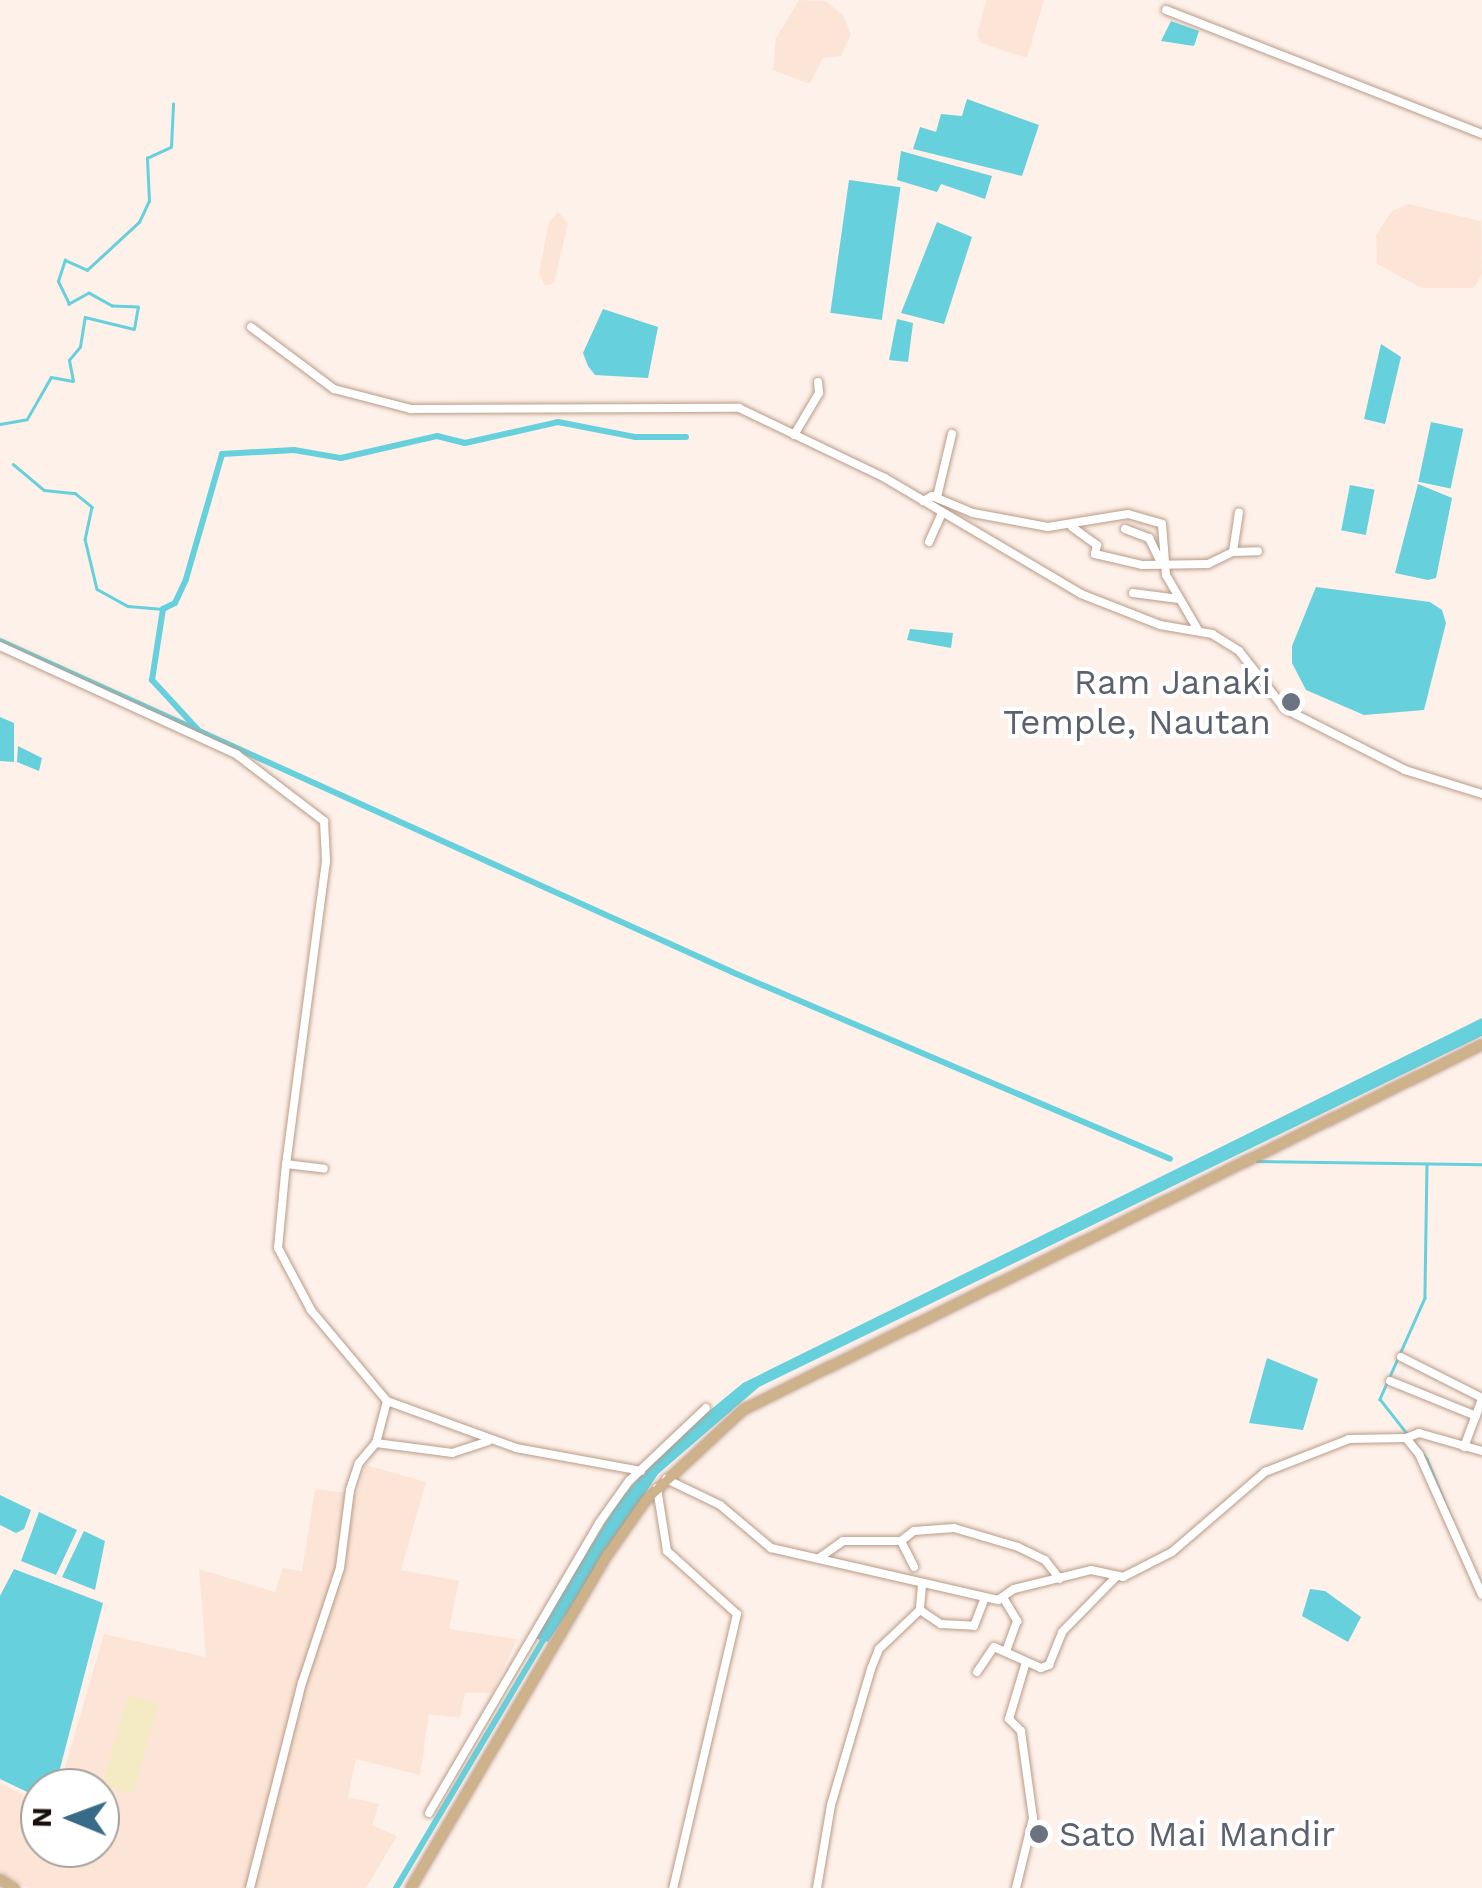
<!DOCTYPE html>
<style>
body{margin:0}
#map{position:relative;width:1482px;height:1888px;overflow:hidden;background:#fef1e9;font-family:"Work Sans",sans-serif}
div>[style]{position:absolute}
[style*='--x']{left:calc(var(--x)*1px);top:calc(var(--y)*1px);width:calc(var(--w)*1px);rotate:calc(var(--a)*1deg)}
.built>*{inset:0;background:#fce5d6}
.sand>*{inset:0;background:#f4ebc5;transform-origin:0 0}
.water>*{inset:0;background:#66d0dc;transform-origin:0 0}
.stream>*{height:2.5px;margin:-1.25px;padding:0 1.25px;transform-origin:1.25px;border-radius:1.25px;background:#66d0dc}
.canal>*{height:6px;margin:-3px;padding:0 3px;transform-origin:3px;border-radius:3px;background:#66d0dc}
.roads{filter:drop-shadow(0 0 2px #b99b89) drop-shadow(0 0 2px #b99b89)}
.minor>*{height:8px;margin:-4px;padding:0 4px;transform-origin:4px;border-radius:4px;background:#fff}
.major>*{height:9px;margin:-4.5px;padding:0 4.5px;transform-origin:4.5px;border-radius:4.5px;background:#cdb28a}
.dots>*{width:28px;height:28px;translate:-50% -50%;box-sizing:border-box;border:5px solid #fff;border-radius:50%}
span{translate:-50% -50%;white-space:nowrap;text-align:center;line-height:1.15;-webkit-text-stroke:8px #fff;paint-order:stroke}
.worship-label{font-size:35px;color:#5b616d}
.right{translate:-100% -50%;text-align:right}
.left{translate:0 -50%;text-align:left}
.north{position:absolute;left:20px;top:1768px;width:100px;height:100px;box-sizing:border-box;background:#fff;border:2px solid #a39f9d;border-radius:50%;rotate:271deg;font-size:28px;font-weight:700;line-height:40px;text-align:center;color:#1a1009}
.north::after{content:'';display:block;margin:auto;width:35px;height:45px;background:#376b88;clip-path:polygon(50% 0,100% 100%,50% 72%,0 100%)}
</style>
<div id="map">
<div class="built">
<i style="clip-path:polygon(799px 0,826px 1px,843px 15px,851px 34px,841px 56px,823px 58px,810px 84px,773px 70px,776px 38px)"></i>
<i style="clip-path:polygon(986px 0,1044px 0,1027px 58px,981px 43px,977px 36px)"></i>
<i style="clip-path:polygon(1408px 204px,1481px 221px,1482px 274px,1474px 288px,1422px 288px,1377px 264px,1376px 235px,1391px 212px)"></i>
<i style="clip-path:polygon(558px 212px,568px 223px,554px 283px,545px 286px,539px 273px,549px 222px)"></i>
<i style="clip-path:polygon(366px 1465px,426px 1482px,401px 1570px,459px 1581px,449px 1629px,517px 1639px,492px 1693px,465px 1693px,460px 1718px,429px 1714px,420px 1775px,356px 1759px,348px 1797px,379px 1804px,372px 1825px,397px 1836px,366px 1888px,27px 1888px,0 1871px,0 1783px,40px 1803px,40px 1848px,100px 1848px,100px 1788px,59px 1788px,104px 1634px,206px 1657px,199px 1569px,275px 1592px,283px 1568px,302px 1571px,315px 1489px,357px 1494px)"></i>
</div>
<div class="sand">
<i style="left:128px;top:1695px;width:32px;height:94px;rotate:16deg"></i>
</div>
<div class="water">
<i style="clip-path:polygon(1171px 21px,1199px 31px,1194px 46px,1161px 41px)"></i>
<i style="clip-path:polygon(967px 99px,1039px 125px,1022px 176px,913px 149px,920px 127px,936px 132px,941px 114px,962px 116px)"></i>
<i style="clip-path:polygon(901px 151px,992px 176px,985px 199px,941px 184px,937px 192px,897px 180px)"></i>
<i style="left:849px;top:180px;width:52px;height:134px;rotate:8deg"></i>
<i style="clip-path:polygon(937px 222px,972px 237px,944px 324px,901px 313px)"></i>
<i style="clip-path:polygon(603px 309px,658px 327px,648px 378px,595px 375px,588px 366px,583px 353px)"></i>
<i style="clip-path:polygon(897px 319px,913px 323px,908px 362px,889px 360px)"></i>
<i style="clip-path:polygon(1381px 344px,1401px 357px,1385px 424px,1364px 419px)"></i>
<i style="left:1431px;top:422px;width:33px;height:61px;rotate:12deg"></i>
<i style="clip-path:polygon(1418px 484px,1452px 498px,1436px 578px,1428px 580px,1395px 573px)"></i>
<i style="left:1350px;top:485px;width:25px;height:46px;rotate:11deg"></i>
<i style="clip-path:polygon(1316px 587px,1430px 602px,1442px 610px,1446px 623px,1424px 710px,1364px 715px,1306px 690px,1292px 663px,1292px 646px)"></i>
<i style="clip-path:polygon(910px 629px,953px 633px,951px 648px,907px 640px)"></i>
<i style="clip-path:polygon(0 717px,14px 723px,14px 762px,0 761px)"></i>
<i style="clip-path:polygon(18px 746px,42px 758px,39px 771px,17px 762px)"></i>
<i style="clip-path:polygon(1482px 1018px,1482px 1036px,759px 1387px,658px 1474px,548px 1642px,534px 1638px,620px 1499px,674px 1440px,743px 1383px)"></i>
<i style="clip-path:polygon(1267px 1358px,1318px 1379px,1303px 1430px,1249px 1423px)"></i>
<i style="clip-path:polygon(0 1495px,31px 1510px,24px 1529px,16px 1533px,0 1525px)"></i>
<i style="clip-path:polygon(39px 1512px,77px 1530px,56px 1575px,21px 1561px)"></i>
<i style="clip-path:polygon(84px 1531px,105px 1541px,95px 1590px,62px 1577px)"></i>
<i style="clip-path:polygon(14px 1569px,103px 1603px,55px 1788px,40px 1788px,40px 1798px,0 1779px,0 1596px)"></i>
<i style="clip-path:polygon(1310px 1589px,1325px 1591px,1361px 1617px,1348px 1642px,1302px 1616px)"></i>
</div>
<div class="stream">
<i style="--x:0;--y:424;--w:27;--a:-10"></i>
<i style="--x:27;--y:419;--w:48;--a:-60.3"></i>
<i style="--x:51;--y:377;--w:22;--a:10"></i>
<i style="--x:73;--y:381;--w:21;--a:-101"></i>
<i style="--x:69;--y:360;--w:17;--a:-50"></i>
<i style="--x:80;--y:347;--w:30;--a:-81"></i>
<i style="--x:85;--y:317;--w:50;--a:13.8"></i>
<i style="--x:134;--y:329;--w:22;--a:-80"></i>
<i style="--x:138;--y:307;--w:26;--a:-178"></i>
<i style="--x:112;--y:306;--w:26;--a:-151"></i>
<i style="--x:89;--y:293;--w:23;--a:151"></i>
<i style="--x:69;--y:304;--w:25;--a:-116"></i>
<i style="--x:58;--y:281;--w:22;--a:-72"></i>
<i style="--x:65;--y:260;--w:24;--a:24"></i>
<i style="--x:87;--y:270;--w:71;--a:-42.7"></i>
<i style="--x:139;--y:222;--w:23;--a:-65"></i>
<i style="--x:149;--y:201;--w:43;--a:-92.7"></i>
<i style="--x:147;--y:158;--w:26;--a:-25"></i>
<i style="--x:171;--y:147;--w:43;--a:-87.3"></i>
<i style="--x:13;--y:464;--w:40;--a:40"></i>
<i style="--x:44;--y:490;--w:31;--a:6"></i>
<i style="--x:75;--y:493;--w:22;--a:39"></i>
<i style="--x:92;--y:507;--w:33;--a:102"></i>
<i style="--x:85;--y:539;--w:51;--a:76.5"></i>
<i style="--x:97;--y:589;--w:35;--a:29"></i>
<i style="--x:128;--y:606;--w:35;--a:5"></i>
<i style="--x:1257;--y:1161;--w:225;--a:0.8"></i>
<i style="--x:1427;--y:1164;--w:134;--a:90.9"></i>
<i style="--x:1425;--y:1298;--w:111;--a:114"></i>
<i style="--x:1380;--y:1399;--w:76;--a:51.9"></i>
<i style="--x:1427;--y:1459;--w:61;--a:67.7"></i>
</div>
<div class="canal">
<i style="--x:0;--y:641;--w:803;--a:24.33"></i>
<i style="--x:732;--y:972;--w:476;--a:23.1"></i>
<i style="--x:200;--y:732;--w:71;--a:-132.7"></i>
<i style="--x:152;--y:680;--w:72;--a:-81.2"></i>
<i style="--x:163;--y:609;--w:13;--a:-27"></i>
<i style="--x:175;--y:603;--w:26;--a:-65"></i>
<i style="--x:186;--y:579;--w:130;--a:-73.9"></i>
<i style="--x:222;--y:454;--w:72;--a:-3.2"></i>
<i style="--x:294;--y:450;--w:48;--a:9.7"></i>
<i style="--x:341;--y:458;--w:98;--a:-12.9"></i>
<i style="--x:437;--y:436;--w:29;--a:14"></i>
<i style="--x:465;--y:443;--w:95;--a:-12.7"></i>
<i style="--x:558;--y:422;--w:78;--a:11"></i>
<i style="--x:635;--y:437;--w:51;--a:0"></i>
<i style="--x:396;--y:1888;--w:294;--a:-59.3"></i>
</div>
<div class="roads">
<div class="minor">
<i style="--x:1166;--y:10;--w:339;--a:21.4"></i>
<i style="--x:251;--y:327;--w:104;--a:36.8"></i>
<i style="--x:334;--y:389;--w:80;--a:14.6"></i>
<i style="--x:411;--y:409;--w:328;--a:-0.2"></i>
<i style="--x:739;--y:408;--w:162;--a:25.6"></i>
<i style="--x:885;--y:478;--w:228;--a:30.6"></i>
<i style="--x:1081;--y:594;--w:85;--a:21.4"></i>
<i style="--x:1160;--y:625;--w:53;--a:9.8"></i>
<i style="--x:1212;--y:634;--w:32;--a:32"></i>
<i style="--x:1239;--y:651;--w:74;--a:51.6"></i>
<i style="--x:1285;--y:709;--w:135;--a:26.9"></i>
<i style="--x:1405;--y:770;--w:81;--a:17.3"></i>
<i style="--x:794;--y:435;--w:49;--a:-59.2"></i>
<i style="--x:819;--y:393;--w:11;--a:-95"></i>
<i style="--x:937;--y:497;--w:65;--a:-76.6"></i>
<i style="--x:923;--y:501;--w:10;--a:-29"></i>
<i style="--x:932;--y:496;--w:44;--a:22.5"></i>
<i style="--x:973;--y:513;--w:76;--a:10.6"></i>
<i style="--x:1048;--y:527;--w:81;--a:-9.2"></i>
<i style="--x:1128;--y:514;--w:35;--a:16"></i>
<i style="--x:1162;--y:524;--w:51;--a:85.5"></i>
<i style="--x:1166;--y:575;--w:64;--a:59.8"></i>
<i style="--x:1072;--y:527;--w:31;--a:36"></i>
<i style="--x:1097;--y:545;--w:9;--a:103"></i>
<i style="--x:1095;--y:554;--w:48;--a:13.2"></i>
<i style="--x:1142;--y:565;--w:66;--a:-0.9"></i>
<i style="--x:1208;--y:564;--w:28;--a:-26"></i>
<i style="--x:1233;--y:552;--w:25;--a:-2"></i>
<i style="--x:1125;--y:529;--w:26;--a:21"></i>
<i style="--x:1149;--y:538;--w:28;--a:64"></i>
<i style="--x:929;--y:542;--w:32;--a:-66"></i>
<i style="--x:1233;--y:552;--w:40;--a:-81.5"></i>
<i style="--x:1133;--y:593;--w:46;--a:7.4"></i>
<i style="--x:0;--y:646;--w:260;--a:24.6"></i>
<i style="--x:236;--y:754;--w:111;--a:37.3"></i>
<i style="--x:324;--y:821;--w:40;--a:87.1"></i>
<i style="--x:326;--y:861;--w:306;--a:97.5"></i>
<i style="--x:1401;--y:1357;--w:91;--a:26.8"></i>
<i style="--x:1390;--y:1381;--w:93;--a:22.1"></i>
<i style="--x:387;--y:1401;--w:137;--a:20"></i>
<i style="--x:516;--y:1448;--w:127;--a:10.4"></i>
<i style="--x:1406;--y:1438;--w:14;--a:-21"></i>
<i style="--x:1419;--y:1433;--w:66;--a:15.9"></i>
<i style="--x:376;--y:1443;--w:77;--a:7.5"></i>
<i style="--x:452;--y:1453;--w:38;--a:-18"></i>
<i style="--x:1464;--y:1447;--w:51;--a:-69.4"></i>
<i style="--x:666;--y:1479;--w:60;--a:25.7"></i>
<i style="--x:720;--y:1505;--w:67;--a:40.1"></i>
<i style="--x:771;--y:1548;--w:233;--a:12.9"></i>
<i style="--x:998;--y:1600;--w:19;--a:-35"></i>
<i style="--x:1014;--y:1589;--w:79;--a:-13.9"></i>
<i style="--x:1091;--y:1570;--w:33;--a:12"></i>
<i style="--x:1123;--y:1577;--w:55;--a:-27"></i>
<i style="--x:1172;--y:1552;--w:123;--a:-40.7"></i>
<i style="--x:1265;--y:1472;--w:90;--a:-21.4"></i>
<i style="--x:1349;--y:1439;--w:57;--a:-1"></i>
<i style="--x:1406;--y:1438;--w:21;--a:51"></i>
<i style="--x:1419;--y:1454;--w:154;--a:65.9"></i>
<i style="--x:657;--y:1488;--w:64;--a:81"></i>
<i style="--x:667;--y:1551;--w:94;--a:42"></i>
<i style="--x:737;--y:1614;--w:281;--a:103.1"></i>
<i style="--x:901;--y:1541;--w:29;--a:63"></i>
<i style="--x:819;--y:1558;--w:29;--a:-35"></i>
<i style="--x:843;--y:1541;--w:58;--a:0"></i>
<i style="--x:901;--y:1541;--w:16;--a:-38"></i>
<i style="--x:914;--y:1531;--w:40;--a:-4.3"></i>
<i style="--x:954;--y:1528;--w:67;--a:16.5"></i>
<i style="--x:1018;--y:1547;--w:30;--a:26"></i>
<i style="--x:1045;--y:1560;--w:24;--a:52"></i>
<i style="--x:922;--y:1585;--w:25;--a:95"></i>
<i style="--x:920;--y:1610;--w:25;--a:34"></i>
<i style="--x:941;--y:1624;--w:33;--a:3"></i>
<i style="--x:974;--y:1626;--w:28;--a:-69"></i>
<i style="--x:1004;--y:1599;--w:26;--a:59"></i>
<i style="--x:1017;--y:1621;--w:33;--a:110"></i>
<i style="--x:977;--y:1672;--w:30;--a:-56"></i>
<i style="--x:994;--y:1647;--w:51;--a:24.1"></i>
<i style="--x:1041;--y:1668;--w:9;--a:-21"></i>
<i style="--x:1049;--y:1665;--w:35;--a:-68"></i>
<i style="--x:1062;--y:1632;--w:76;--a:-45.5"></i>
<i style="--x:429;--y:1813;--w:336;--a:-59.6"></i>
<i style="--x:599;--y:1523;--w:52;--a:-54.5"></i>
<i style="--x:629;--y:1481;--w:106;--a:-43.5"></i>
<i style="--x:250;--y:1888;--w:211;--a:-75.8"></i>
<i style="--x:302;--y:1683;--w:121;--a:-71.7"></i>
<i style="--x:340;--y:1568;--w:79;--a:-82.7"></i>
<i style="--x:350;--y:1490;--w:28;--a:-72"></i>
<i style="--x:359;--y:1463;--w:26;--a:-50"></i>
<i style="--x:376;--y:1443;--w:43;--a:-75.3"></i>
<i style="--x:387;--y:1401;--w:119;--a:-129.9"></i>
<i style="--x:311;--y:1310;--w:70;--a:-118"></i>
<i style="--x:278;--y:1248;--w:84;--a:-84.6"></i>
<i style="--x:286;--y:1164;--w:38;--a:7"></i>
<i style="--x:817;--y:1888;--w:84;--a:-80.4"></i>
<i style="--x:831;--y:1805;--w:142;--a:-73.6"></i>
<i style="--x:871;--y:1669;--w:22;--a:-68"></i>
<i style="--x:879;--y:1649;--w:57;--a:-43.6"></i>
<i style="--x:1016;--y:1888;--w:72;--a:-76.3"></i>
<i style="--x:1033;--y:1818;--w:88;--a:-97.9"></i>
<i style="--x:1021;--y:1731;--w:17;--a:-135"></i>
<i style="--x:1009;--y:1719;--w:59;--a:-73.4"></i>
</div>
<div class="major">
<i style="--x:0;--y:1879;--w:17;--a:33"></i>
<i style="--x:410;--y:1888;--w:388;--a:-59.5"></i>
<i style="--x:607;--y:1554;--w:66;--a:-54.9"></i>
<i style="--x:645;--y:1500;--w:134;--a:-42.9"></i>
<i style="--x:743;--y:1409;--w:824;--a:-26.29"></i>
</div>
</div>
<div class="dots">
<i style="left:1291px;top:702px;background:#6b7280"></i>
<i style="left:1039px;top:1834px;background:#6b7280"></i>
</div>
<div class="worship-label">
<span class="right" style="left:1271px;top:702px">Ram Janaki<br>Temple, Nautan</span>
<span class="left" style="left:1059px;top:1834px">Sato Mai Mandir</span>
</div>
<div class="north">N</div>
</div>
